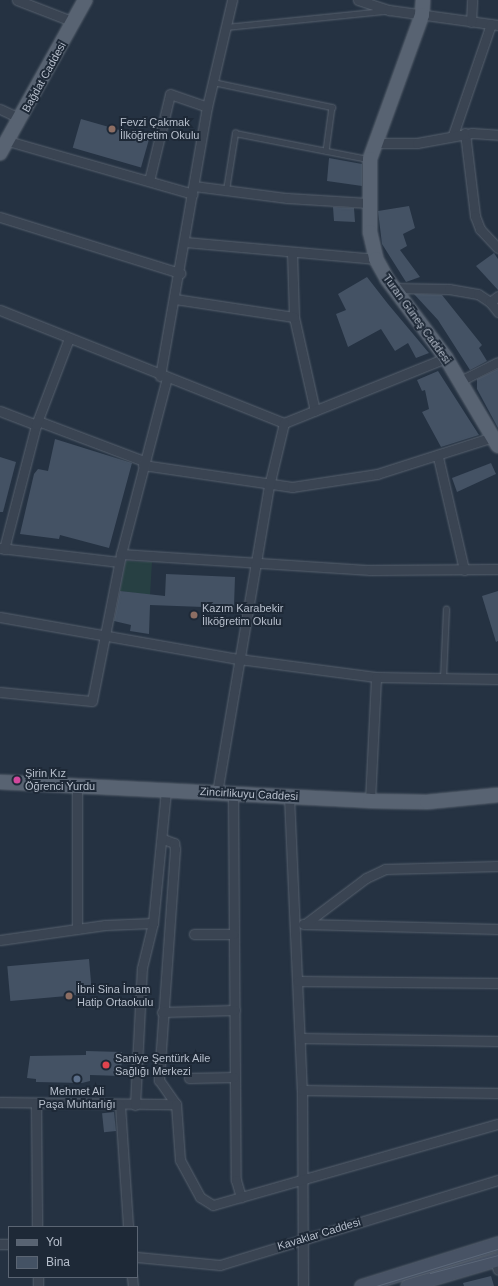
<!DOCTYPE html>
<meta charset="utf-8">
<style>
body{margin:0}
#map{position:relative;width:498px;height:1286px;overflow:hidden;background:#253242;font-family:Helvetica,sans-serif}
div>[style]{position:absolute}
[style*='--x']{left:calc(var(--x)*1px);top:calc(var(--y)*1px);width:calc(var(--w)*1px);rotate:calc(var(--a)*1deg)}
.green>*{inset:0;background:#274043}
.building>*{inset:0;background:#445264;transform-origin:0 0}
.roads{filter:drop-shadow(0 0 1px #58626f) drop-shadow(0 0 1px #58626f)}
.lane>*{height:4.5px;margin:-2.25px;padding:0 2.25px;transform-origin:2.25px;border-radius:2.25px;background:#3a4452}
.street>*{height:9px;margin:-4.5px;padding:0 4.5px;transform-origin:4.5px;border-radius:4.5px;background:#3a4452}
.secondary>*{height:13px;margin:-6.5px;padding:0 6.5px;transform-origin:6.5px;border-radius:6.5px;background:#485365}
.primary>*{height:14px;margin:-7px;padding:0 7px;transform-origin:7px;border-radius:7px;background:#586372}
.tram>*{height:1px;margin:-0.5px;padding:0 0.5px;transform-origin:0.5px;border-radius:0.5px;background:#5c6879}
.dots>*{width:11px;height:11px;translate:-50% -50%;box-sizing:border-box;border:2px solid #1e2937;border-radius:50%}
span{translate:-50% -50%;white-space:nowrap;text-align:center;line-height:1.15;-webkit-text-stroke:4px #1e2937;paint-order:stroke}
.street-label{font-size:11px;color:#b7bfcc}
.poi-label{font-size:11px;color:#b7bfcc}
.left{translate:0 -50%;text-align:left}
.legend{position:absolute;left:8px;top:1226px;width:130px;height:52px;box-sizing:border-box;background:#1e2937;border:1px solid #5b6573;margin:0;padding:5px 7px;list-style:none;font-size:12px;color:#b7bfcc}
.legend li{display:flex;align-items:center;gap:8px;height:20px}
.legend b{width:20px;border:1px solid #5b6573}
</style>
<div id="map">
<div class="green">
<i style="clip-path:polygon(126px 561px,152px 562px,150px 595px,120px 591px)"></i>
</div>
<div class="building">
<i style="left:81px;top:119px;width:71px;height:30px;rotate:16deg"></i>
<i style="clip-path:polygon(329px 158px,362px 164px,362px 186px,327px 181px)"></i>
<i style="clip-path:polygon(409px 206px,415px 228px,403px 234px,407px 246px,400px 250px,420px 277px,406px 282px,382px 244px,378px 211px)"></i>
<i style="clip-path:polygon(333px 207px,354px 208px,355px 222px,334px 221px)"></i>
<i style="clip-path:polygon(494px 253px,498px 259px,498px 290px,476px 266px)"></i>
<i style="clip-path:polygon(367px 277px,388px 304px,429px 353px,416px 358px,408px 343px,395px 351px,381px 329px,348px 347px,336px 314px,346px 310px,338px 294px)"></i>
<i style="clip-path:polygon(414px 294px,442px 295px,482px 345px,479px 348px,487px 361px,470px 370px,438px 320px)"></i>
<i style="clip-path:polygon(498px 369px,498px 428px,477px 389px,477px 379px)"></i>
<i style="clip-path:polygon(438px 371px,479px 435px,441px 447px,422px 412px,429px 409px,425px 390px,422px 391px,417px 380px)"></i>
<i style="clip-path:polygon(55px 439px,132px 463px,109px 548px,60px 535px,59px 539px,20px 534px,34px 474px,38px 469px,48px 471px)"></i>
<i style="clip-path:polygon(0 457px,16px 462px,3px 512px,0 512px)"></i>
<i style="clip-path:polygon(491px 463px,496px 474px,457px 492px,452px 478px)"></i>
<i style="clip-path:polygon(166px 574px,235px 577px,234px 606px,216px 605px,216px 612px,203px 611px,203px 607px,150px 605px,149px 634px,130px 631px,131px 625px,114px 621px,120px 591px,165px 596px)"></i>
<i style="clip-path:polygon(498px 591px,498px 641px,496px 642px,482px 596px)"></i>
<i style="left:89px;top:959px;width:35px;height:82px;rotate:85deg"></i>
<i style="clip-path:polygon(86px 1051px,122px 1052px,121px 1076px,90px 1075px,90px 1081px,82px 1083px,36px 1082px,36px 1079px,27px 1078px,30px 1056px,86px 1055px)"></i>
<i style="left:114px;top:1112px;width:19px;height:12px;rotate:84deg"></i>
<i style="clip-path:polygon(491px 1276px,494px 1286px,464px 1286px,463px 1283px)"></i>
</div>
<div class="roads">
<div class="lane">
<i style="--x:226;--y:27;--w:158;--a:-5.8"></i>
<i style="--x:213;--y:82;--w:122;--a:11.9"></i>
<i style="--x:332;--y:107;--w:44;--a:97.8"></i>
<i style="--x:226;--y:190;--w:58;--a:-81"></i>
<i style="--x:235;--y:133;--w:136;--a:11.1"></i>
<i style="--x:443;--y:678;--w:69;--a:-87.5"></i>
</div>
<div class="street">
<i style="--x:17;--y:0;--w:61;--a:21.1"></i>
<i style="--x:358;--y:0;--w:33;--a:18"></i>
<i style="--x:389;--y:10;--w:110;--a:7.8"></i>
<i style="--x:471;--y:22;--w:22;--a:-87"></i>
<i style="--x:0;--y:109;--w:23;--a:25"></i>
<i style="--x:465;--y:133;--w:84;--a:83.1"></i>
<i style="--x:475;--y:216;--w:14;--a:69"></i>
<i style="--x:480;--y:229;--w:26;--a:47"></i>
<i style="--x:453;--y:135;--w:117;--a:-71.1"></i>
<i style="--x:8;--y:141;--w:192;--a:16"></i>
<i style="--x:374;--y:143;--w:43;--a:0"></i>
<i style="--x:417;--y:143;--w:56;--a:-10.3"></i>
<i style="--x:472;--y:133;--w:26;--a:4"></i>
<i style="--x:149;--y:181;--w:89;--a:-76.4"></i>
<i style="--x:170;--y:94;--w:39;--a:19"></i>
<i style="--x:194;--y:186;--w:94;--a:7.4"></i>
<i style="--x:287;--y:198;--w:81;--a:3.5"></i>
<i style="--x:0;--y:217;--w:189;--a:17.3"></i>
<i style="--x:185;--y:242;--w:192;--a:5.1"></i>
<i style="--x:292;--y:252;--w:65;--a:88.2"></i>
<i style="--x:294;--y:317;--w:96;--a:77.4"></i>
<i style="--x:393;--y:288;--w:56;--a:1"></i>
<i style="--x:449;--y:289;--w:29;--a:10"></i>
<i style="--x:478;--y:294;--w:14;--a:34"></i>
<i style="--x:490;--y:302;--w:10;--a:-37"></i>
<i style="--x:175;--y:299;--w:120;--a:8.6"></i>
<i style="--x:490;--y:302;--w:13;--a:51"></i>
<i style="--x:0;--y:310;--w:306;--a:21.7"></i>
<i style="--x:284;--y:423;--w:175;--a:-21.9"></i>
<i style="--x:160;--y:376;--w:273;--a:-80.1"></i>
<i style="--x:207;--y:107;--w:110;--a:-76.8"></i>
<i style="--x:460;--y:381;--w:42;--a:-26.6"></i>
<i style="--x:0;--y:411;--w:39;--a:21"></i>
<i style="--x:38;--y:421;--w:113;--a:20.7"></i>
<i style="--x:438;--y:457;--w:116;--a:77"></i>
<i style="--x:143;--y:465;--w:151;--a:8.4"></i>
<i style="--x:292;--y:487;--w:86;--a:-8.7"></i>
<i style="--x:377;--y:474;--w:122;--a:-17.7"></i>
<i style="--x:0;--y:548;--w:120;--a:6.7"></i>
<i style="--x:4;--y:549;--w:128;--a:-75.5"></i>
<i style="--x:36;--y:425;--w:93;--a:-69.2"></i>
<i style="--x:121;--y:554;--w:250;--a:3.7"></i>
<i style="--x:370;--y:570;--w:128;--a:-0.4"></i>
<i style="--x:0;--y:617;--w:243;--a:10"></i>
<i style="--x:239;--y:659;--w:138;--a:7.5"></i>
<i style="--x:376;--y:677;--w:122;--a:0.9"></i>
<i style="--x:0;--y:692;--w:92;--a:5.6"></i>
<i style="--x:92;--y:701;--w:150;--a:-78.8"></i>
<i style="--x:121;--y:554;--w:182;--a:-75.4"></i>
<i style="--x:77;--y:784;--w:145;--a:90"></i>
<i style="--x:217;--y:793;--w:311;--a:-80.4"></i>
<i style="--x:269;--y:486;--w:65;--a:-76.6"></i>
<i style="--x:233;--y:794;--w:386;--a:89.6"></i>
<i style="--x:236;--y:1180;--w:18;--a:74"></i>
<i style="--x:289;--y:796;--w:294;--a:87.5"></i>
<i style="--x:302;--y:1090;--w:196;--a:89.7"></i>
<i style="--x:370;--y:801;--w:124;--a:-87.2"></i>
<i style="--x:163;--y:839;--w:12;--a:20"></i>
<i style="--x:174;--y:843;--w:6;--a:81"></i>
<i style="--x:175;--y:849;--w:232;--a:94"></i>
<i style="--x:159;--y:1080;--w:29;--a:55"></i>
<i style="--x:303;--y:924;--w:195;--a:1.5"></i>
<i style="--x:305;--y:924;--w:76;--a:-37"></i>
<i style="--x:366;--y:878;--w:21;--a:-25"></i>
<i style="--x:385;--y:869;--w:113;--a:-1.5"></i>
<i style="--x:194;--y:934;--w:39;--a:0"></i>
<i style="--x:0;--y:940;--w:106;--a:-8.1"></i>
<i style="--x:105;--y:925;--w:48;--a:-2.4"></i>
<i style="--x:298;--y:981;--w:200;--a:0.6"></i>
<i style="--x:162;--y:1012;--w:73;--a:-1.6"></i>
<i style="--x:300;--y:1038;--w:198;--a:0.9"></i>
<i style="--x:189;--y:1078;--w:45;--a:-1.3"></i>
<i style="--x:302;--y:1090;--w:196;--a:0.9"></i>
<i style="--x:0;--y:1102;--w:176;--a:0.7"></i>
<i style="--x:176;--y:1104;--w:56;--a:85.9"></i>
<i style="--x:180;--y:1160;--w:42;--a:61.6"></i>
<i style="--x:200;--y:1197;--w:15;--a:32"></i>
<i style="--x:213;--y:1205;--w:296;--a:-15.9"></i>
<i style="--x:36;--y:1103;--w:124;--a:89.5"></i>
<i style="--x:120;--y:1105;--w:122;--a:86.2"></i>
<i style="--x:135;--y:1105;--w:137;--a:-87.1"></i>
<i style="--x:142;--y:968;--w:46;--a:-76.3"></i>
<i style="--x:153;--y:923;--w:134;--a:-84.4"></i>
<i style="--x:0;--y:1244;--w:9;--a:0"></i>
<i style="--x:137;--y:1257;--w:83;--a:5.5"></i>
<i style="--x:220;--y:1265;--w:291;--a:-17"></i>
<i style="--x:495;--y:1260;--w:10;--a:73"></i>
<i style="--x:38;--y:1277;--w:9;--a:90"></i>
<i style="--x:132;--y:1277;--w:9;--a:84"></i>
</div>
<div class="secondary">
<i style="--x:361;--y:1286;--w:144;--a:-17.4"></i>
<i style="--x:407;--y:1286;--w:95;--a:-16.5"></i>
</div>
<div class="primary">
<i style="--x:423;--y:0;--w:15;--a:94"></i>
<i style="--x:422;--y:15;--w:153;--a:109.9"></i>
<i style="--x:370;--y:159;--w:73;--a:90"></i>
<i style="--x:370;--y:232;--w:28;--a:77"></i>
<i style="--x:376;--y:259;--w:23;--a:61"></i>
<i style="--x:387;--y:279;--w:99;--a:53.2"></i>
<i style="--x:446;--y:358;--w:102;--a:59.4"></i>
<i style="--x:0;--y:153;--w:175;--a:-60.9"></i>
<i style="--x:0;--y:782;--w:370;--a:2.9"></i>
<i style="--x:370;--y:801;--w:57;--a:1"></i>
<i style="--x:427;--y:802;--w:71;--a:-5.6"></i>
</div>
</div>
<div class="tram">
<i style="--x:430;--y:1273;--w:70;--a:-14.8"></i>
<i style="--x:376;--y:1286;--w:127;--a:-16.9"></i>
</div>
<div class="dots">
<i style="left:112px;top:129px;background:#8d6e63"></i>
<i style="left:194px;top:615px;background:#8d6e63"></i>
<i style="left:17px;top:780px;background:#d1479c"></i>
<i style="left:69px;top:996px;background:#8d6e63"></i>
<i style="left:106px;top:1065px;background:#e0444e"></i>
<i style="left:77px;top:1079px;background:#5c6f8a"></i>
</div>
<div class="street-label">
<span style="left:44px;top:77px;rotate:-61deg">Bağdat Caddesi</span>
<span style="left:417px;top:319px;rotate:54deg">Turan Güneş Caddesi</span>
<span style="left:249px;top:794px;rotate:3deg">Zincirlikuyu Caddesi</span>
<span style="left:319px;top:1234px;rotate:-17deg">Kavaklar Caddesi</span>
</div>
<div class="poi-label">
<span class="left" style="left:120px;top:129px">Fevzi Çakmak<br>İlköğretim Okulu</span>
<span class="left" style="left:202px;top:615px">Kazım Karabekir<br>İlköğretim Okulu</span>
<span class="left" style="left:25px;top:780px">Şirin Kız<br>Öğrenci Yurdu</span>
<span class="left" style="left:77px;top:996px">İbni Sina İmam<br>Hatip Ortaokulu</span>
<span class="left" style="left:115px;top:1065px">Saniye Şentürk Aile<br>Sağlığı Merkezi</span>
<span style="left:77px;top:1098px">Mehmet Ali<br>Paşa Muhtarlığı</span>
</div>
<ul class="legend">
<li><b style="height:5px;background:#586372"></b>Yol</li>
<li><b style="height:11px;background:#445264"></b>Bina</li>
</ul>
</div>
